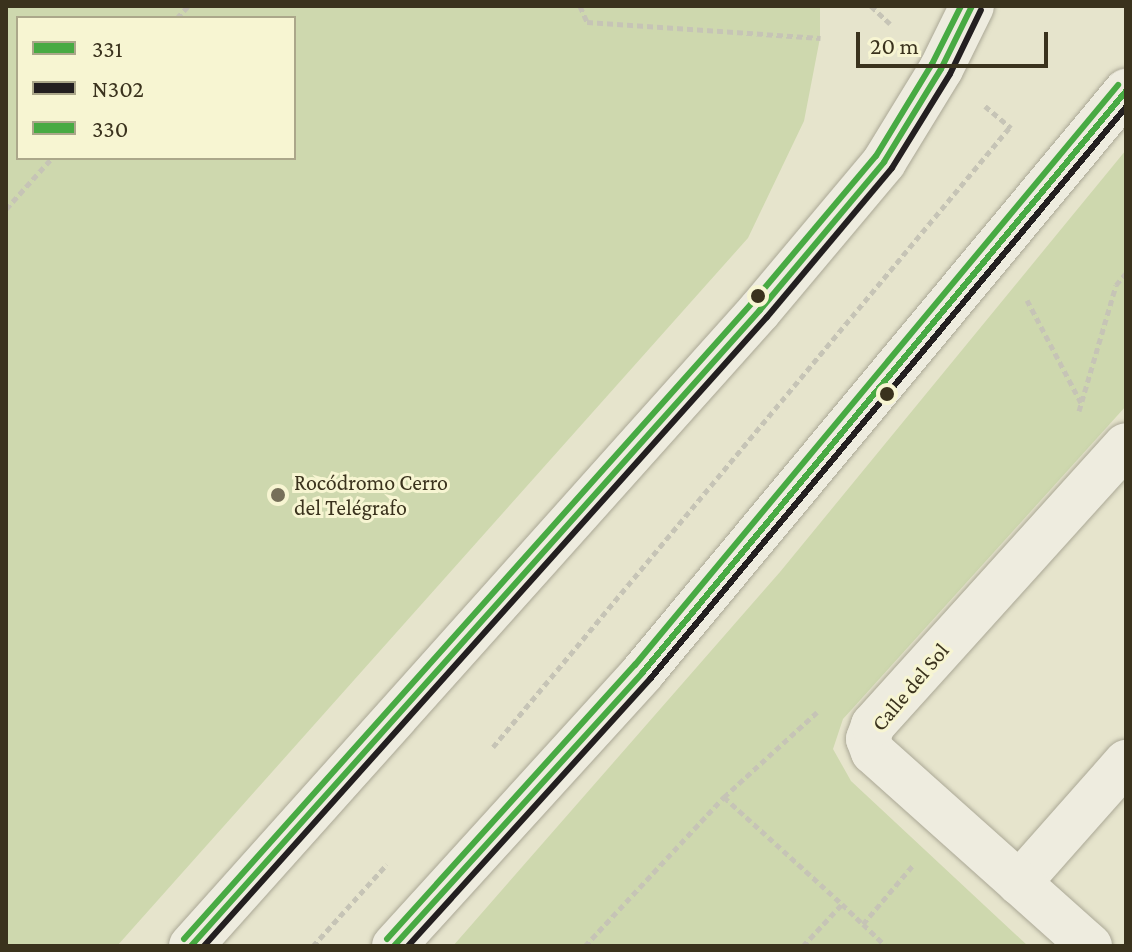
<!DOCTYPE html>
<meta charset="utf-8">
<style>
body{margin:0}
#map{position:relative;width:1132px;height:952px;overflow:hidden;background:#e6e4cc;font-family:"Crimson Pro",serif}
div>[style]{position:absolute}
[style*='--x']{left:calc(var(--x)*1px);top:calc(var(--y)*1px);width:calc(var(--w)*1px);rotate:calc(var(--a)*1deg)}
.green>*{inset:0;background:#ced8ae}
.path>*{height:5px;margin-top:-2.5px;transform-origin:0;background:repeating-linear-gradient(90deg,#c6c4b6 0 6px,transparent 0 10px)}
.roads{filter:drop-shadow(0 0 2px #aba896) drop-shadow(0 0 2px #aba896)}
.street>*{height:44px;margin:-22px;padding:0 22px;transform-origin:22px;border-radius:22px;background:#eeecdf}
.secondary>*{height:44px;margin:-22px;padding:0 22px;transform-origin:22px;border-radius:22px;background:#eeecdf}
.bus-1>*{height:6px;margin:-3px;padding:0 3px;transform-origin:3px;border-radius:3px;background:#48aa43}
.bus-2>*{height:6px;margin:-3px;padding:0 3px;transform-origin:3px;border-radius:3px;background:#231f20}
.bus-3>*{height:6px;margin:-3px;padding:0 3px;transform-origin:3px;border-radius:3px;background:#48aa43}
.dots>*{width:22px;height:22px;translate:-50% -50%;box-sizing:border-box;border:4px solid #f7f5d2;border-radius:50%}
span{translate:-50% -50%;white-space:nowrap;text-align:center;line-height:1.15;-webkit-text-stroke:6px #f7f5d2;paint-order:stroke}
.poi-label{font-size:22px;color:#3a321d}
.left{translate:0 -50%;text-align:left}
.street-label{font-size:22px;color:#3a321d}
.frame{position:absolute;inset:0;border:8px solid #3a321d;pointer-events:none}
.legend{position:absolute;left:16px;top:16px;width:280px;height:144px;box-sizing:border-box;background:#f7f5d2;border:2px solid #aba78a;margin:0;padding:10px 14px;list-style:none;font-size:24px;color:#3a321d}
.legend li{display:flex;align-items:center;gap:16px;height:40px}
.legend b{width:40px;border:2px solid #aba78a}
.scale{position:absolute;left:856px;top:32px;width:192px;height:36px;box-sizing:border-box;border:4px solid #3a321d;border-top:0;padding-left:10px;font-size:24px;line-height:28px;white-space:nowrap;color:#3a321d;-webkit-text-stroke:6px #f7f5d2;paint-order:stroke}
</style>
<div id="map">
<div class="green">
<i style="clip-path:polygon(evenodd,6px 6px,820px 6px,820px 38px,804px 121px,748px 238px,117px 946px,6px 946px,6px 6px,18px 18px,294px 18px,294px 158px,18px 158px,18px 18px)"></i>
<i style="clip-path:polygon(1126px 150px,1126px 406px,843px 719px,833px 749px,851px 781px,1028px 946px,453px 946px,780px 572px)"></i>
</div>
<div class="path">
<i style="--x:580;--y:6;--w:17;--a:66"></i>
<i style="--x:587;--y:22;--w:234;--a:3.9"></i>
<i style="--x:871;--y:6;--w:26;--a:43"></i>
<i style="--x:177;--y:18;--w:16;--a:-47"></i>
<i style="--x:985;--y:106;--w:34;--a:40"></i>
<i style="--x:6;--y:209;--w:69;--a:-48"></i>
<i style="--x:1027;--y:300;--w:116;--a:62.3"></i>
<i style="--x:1079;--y:411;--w:131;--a:-73.6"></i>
<i style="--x:1116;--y:285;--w:16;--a:-50"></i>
<i style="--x:493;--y:747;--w:807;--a:-50.18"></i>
<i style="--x:724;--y:797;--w:159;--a:42.2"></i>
<i style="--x:863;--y:924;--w:32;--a:44"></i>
<i style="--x:313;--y:946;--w:110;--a:-47.9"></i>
<i style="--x:585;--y:946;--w:204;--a:-47"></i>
<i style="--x:724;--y:797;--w:126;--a:-42.4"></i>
<i style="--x:803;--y:946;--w:57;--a:-47.1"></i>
<i style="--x:842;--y:904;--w:29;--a:44"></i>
<i style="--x:863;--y:924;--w:77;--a:-49.7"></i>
</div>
<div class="roads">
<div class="street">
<i style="--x:1019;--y:883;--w:162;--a:-48.5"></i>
<i style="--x:1090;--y:946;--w:291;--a:-138.2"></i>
<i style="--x:873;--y:752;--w:14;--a:-111"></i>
<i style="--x:868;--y:739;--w:15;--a:-70"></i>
<i style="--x:873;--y:725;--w:377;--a:-47.9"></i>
</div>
<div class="secondary">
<i style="--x:191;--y:946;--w:853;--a:-48.18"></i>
<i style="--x:760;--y:310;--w:193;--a:-50"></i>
<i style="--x:884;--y:162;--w:109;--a:-58.5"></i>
<i style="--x:941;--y:69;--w:70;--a:-63.8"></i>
<i style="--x:394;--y:946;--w:370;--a:-47.7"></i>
<i style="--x:643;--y:672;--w:756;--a:-50.26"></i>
</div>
</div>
<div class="bus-1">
<i style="--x:191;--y:946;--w:853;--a:-48.18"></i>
<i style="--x:760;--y:310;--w:193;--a:-50"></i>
<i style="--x:884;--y:162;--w:109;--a:-58.5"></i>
<i style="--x:941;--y:69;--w:70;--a:-63.8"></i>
<i style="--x:394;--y:946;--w:370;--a:-47.7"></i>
<i style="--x:643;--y:672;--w:756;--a:-50.26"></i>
</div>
<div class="bus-2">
<i style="--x:204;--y:946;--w:844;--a:-48.17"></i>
<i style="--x:767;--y:317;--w:194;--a:-50"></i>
<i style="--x:892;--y:168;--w:110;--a:-58.3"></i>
<i style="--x:950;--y:74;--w:71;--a:-64.2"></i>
<i style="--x:408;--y:946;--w:362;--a:-47.8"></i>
<i style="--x:651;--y:678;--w:743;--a:-50.24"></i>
</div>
<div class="bus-3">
<i style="--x:184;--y:939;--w:853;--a:-48.23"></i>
<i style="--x:752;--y:303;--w:192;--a:-49.9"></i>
<i style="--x:876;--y:156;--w:108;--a:-58.7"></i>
<i style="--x:932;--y:64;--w:65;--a:-63.4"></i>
<i style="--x:387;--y:939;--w:370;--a:-47.9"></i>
<i style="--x:635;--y:665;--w:755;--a:-50.21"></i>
</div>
<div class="dots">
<i style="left:758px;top:296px;background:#3a321d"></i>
<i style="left:887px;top:394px;background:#3a321d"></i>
<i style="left:278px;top:495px;background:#76705a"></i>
</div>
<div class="poi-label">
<span class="left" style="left:294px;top:495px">Rocódromo Cerro<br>del Telégrafo</span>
</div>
<div class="street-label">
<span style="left:910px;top:687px;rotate:-50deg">Calle del Sol</span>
</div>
<div class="frame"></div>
<ul class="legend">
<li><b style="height:10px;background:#48aa43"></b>331</li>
<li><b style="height:10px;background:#231f20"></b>N302</li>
<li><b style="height:10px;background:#48aa43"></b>330</li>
</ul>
<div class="scale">20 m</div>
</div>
